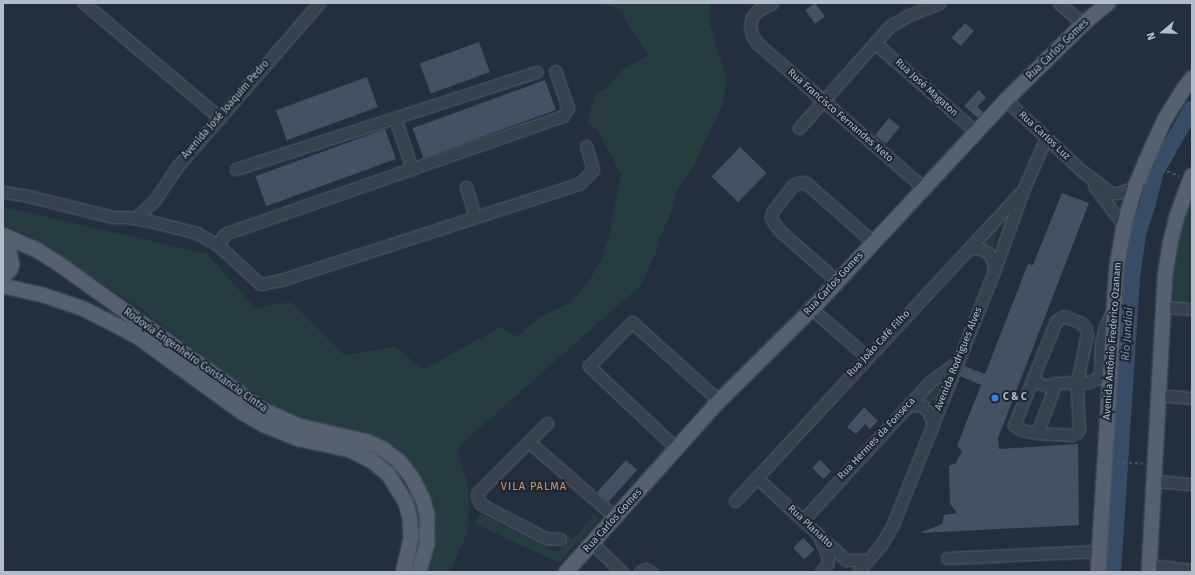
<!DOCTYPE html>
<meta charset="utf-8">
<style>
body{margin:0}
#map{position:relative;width:1195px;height:575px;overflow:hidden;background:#242f3e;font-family:"Fira Sans",sans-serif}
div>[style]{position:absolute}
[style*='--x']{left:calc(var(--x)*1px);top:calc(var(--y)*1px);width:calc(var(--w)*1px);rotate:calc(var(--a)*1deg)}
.green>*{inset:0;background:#263c3f}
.river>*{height:16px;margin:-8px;padding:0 8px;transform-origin:8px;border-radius:8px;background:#394c67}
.building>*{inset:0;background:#455162;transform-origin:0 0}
.path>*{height:1.5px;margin-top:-0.75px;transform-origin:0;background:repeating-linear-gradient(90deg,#44595c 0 3px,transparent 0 6px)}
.roads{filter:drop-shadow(0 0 1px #565f6c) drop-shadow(0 0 1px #565f6c)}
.minor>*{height:11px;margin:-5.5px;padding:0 5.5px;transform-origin:5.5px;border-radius:5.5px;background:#38414e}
.major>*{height:14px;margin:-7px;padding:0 7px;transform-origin:7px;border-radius:7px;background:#56606e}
.dots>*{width:11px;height:11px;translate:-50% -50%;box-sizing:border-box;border:2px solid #1d2633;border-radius:50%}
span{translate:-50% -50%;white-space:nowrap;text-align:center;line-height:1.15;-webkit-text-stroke:4px #1d2633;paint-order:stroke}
.street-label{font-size:10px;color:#b4bcc9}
.poi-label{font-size:10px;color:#b4bcc9;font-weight:700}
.left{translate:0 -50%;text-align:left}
.water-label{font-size:11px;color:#7c92b1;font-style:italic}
.neighbourhood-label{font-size:11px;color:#d59563;letter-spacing:1px}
.frame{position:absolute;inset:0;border:4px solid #b4bcc9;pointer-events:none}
.north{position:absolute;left:1143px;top:12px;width:40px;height:40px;-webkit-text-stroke:3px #1d2633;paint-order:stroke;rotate:251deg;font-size:11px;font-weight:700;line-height:16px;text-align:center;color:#b4bcc9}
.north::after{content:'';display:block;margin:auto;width:14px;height:18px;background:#b4bcc9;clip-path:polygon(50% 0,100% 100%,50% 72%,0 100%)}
</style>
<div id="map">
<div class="green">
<i style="clip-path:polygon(576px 3px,710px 3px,710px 25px,713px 30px,715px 43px,726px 76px,725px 91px,722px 106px,700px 150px,694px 166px,682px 182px,675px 195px,672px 210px,659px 240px,655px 255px,640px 286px,457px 448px,468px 486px,469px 510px,467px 533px,450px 572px,424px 572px,435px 537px,432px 514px,413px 469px,394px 447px,374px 437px,308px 423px,285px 413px,221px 370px,134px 304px,21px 232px,3px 225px,3px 207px,207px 254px,255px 308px,291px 302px,344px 355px,394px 347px,424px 369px,502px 327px,517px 337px,540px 317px,572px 302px,589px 281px,600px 262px,609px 236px,621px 175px,598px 130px,587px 122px,596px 93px,605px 90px,623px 69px,649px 55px,627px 24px,622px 11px,612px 6px,601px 4px)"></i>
<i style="clip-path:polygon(1192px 195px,1192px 296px,1188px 301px,1178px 304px,1174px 299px,1172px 288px,1176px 259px,1182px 219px)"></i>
<i style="clip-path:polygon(1003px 215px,992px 250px,981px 240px)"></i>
<i style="clip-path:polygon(939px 388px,938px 399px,928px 404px,924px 399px,924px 393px)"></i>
<i style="clip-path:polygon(481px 514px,550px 550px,556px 551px,562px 549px,566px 544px,563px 532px,573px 539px,595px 514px,597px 517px,597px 521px,559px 563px,474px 523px)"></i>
</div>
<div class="river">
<i style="--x:1113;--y:572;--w:295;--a:-86.3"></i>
<i style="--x:1132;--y:278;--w:44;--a:-82.2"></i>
<i style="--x:1138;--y:234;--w:33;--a:-72"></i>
<i style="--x:1148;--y:203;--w:32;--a:-76"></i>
<i style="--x:1156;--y:172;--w:73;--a:-60.6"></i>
</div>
<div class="building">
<i style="left:815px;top:3px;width:17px;height:12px;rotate:54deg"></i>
<i style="left:965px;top:23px;width:12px;height:20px;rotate:42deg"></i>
<i style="left:479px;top:42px;width:32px;height:63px;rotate:70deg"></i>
<i style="left:367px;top:77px;width:32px;height:97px;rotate:70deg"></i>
<i style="left:545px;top:80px;width:32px;height:141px;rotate:70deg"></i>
<i style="clip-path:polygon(979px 90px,986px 98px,977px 107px,983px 112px,978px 118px,964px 106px)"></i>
<i style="left:889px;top:118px;width:14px;height:22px;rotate:39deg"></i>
<i style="left:385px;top:129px;width:32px;height:138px;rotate:70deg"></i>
<i style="left:740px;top:147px;width:37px;height:41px;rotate:44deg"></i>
<i style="clip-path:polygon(1062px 193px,1089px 203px,998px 438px,999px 449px,1078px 444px,1079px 525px,922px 533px,922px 532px,942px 524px,944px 515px,957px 513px,950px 504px,949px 466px,956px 463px,962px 451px,957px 446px,981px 385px,960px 376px,964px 366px,985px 374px,1028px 264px,1033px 265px)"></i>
<i style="clip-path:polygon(864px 407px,878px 421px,870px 429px,865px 424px,856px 434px,847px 427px)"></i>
<i style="left:626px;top:460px;width:15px;height:43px;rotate:42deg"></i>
<i style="left:820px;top:460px;width:16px;height:11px;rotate:45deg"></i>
<i style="left:803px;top:538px;width:16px;height:14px;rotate:45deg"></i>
</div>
<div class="path">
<i style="--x:1156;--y:167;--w:25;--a:21"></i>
<i style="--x:1117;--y:462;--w:26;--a:4"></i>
</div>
<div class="roads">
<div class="minor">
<i style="--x:84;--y:3;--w:178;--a:40.2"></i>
<i style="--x:772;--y:3;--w:16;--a:153"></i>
<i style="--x:758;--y:10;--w:9;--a:131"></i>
<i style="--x:752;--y:17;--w:9;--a:103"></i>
<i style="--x:750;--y:26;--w:9;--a:77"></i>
<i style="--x:752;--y:35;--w:9;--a:58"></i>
<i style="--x:757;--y:43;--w:221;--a:41"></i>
<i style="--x:1059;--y:3;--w:32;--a:41"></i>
<i style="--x:875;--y:43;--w:136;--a:41.4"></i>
<i style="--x:1006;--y:100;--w:104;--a:43.1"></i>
<i style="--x:1082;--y:171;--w:36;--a:37"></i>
<i style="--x:1111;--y:193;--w:7;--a:0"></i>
<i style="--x:1118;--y:193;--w:18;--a:-19"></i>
<i style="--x:395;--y:118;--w:54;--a:71.6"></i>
<i style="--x:799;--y:128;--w:137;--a:-48.3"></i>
<i style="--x:890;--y:26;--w:20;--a:-30"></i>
<i style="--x:907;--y:16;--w:35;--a:-22"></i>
<i style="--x:236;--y:169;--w:316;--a:-17.9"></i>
<i style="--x:1094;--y:186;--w:50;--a:53.1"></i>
<i style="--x:466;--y:187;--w:31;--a:73"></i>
<i style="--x:3;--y:192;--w:21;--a:8"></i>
<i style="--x:24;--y:195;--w:92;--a:13.9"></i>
<i style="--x:113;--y:217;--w:14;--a:0"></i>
<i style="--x:127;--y:217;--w:23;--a:10"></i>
<i style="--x:150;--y:221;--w:49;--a:14.3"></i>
<i style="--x:197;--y:233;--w:24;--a:30"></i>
<i style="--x:218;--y:245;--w:57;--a:42.9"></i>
<i style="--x:260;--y:284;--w:21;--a:-11"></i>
<i style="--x:281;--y:280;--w:313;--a:-17.9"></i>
<i style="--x:579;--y:184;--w:20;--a:-45"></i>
<i style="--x:593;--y:170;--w:25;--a:-106"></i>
<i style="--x:135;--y:218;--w:25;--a:-42"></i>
<i style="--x:154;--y:201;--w:40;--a:-56"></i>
<i style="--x:176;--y:168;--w:218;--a:-49.1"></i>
<i style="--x:218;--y:245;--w:10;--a:-61"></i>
<i style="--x:223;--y:236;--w:5;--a:-37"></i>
<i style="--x:227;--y:233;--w:356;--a:-19.2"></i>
<i style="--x:563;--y:116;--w:9;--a:-58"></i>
<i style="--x:568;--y:108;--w:39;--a:-109"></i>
<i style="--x:969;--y:248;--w:12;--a:5"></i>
<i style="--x:981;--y:249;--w:8;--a:30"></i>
<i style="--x:988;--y:253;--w:6;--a:51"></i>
<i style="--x:992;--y:258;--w:13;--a:81"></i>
<i style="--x:837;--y:281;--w:76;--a:-138.7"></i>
<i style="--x:780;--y:231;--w:10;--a:-127"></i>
<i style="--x:774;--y:223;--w:6;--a:-121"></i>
<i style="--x:771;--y:218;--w:6;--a:-81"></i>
<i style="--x:772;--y:212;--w:34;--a:-52"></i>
<i style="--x:793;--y:185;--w:9;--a:-21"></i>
<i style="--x:801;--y:182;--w:5;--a:11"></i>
<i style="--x:806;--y:183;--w:89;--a:41.4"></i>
<i style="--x:1163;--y:307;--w:29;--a:4"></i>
<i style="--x:812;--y:309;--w:73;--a:41.1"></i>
<i style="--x:1033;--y:381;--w:16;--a:18"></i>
<i style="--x:1048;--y:386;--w:7;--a:45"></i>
<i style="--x:1053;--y:391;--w:45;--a:110.9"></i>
<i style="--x:1048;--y:386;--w:8;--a:-23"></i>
<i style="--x:1055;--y:383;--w:34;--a:-2"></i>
<i style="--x:1089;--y:382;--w:10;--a:-24"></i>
<i style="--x:1098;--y:378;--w:6;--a:-72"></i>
<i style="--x:1100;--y:372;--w:29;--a:-88"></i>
<i style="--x:1101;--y:343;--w:16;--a:-76"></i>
<i style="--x:1105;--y:327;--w:17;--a:-66"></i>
<i style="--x:1077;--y:390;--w:39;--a:87"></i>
<i style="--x:1079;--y:429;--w:4;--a:124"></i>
<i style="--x:1077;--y:432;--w:6;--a:149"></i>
<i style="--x:1072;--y:435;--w:35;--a:-177"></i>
<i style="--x:1037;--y:433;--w:16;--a:-169"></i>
<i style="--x:1021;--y:430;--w:9;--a:-144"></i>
<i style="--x:1014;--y:425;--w:112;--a:-68"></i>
<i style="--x:1056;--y:321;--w:9;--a:-32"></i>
<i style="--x:1064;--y:316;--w:18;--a:22"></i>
<i style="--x:1081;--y:323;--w:6;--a:45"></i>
<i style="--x:1085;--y:327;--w:7;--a:74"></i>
<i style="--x:1087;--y:334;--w:49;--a:101.8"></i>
<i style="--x:1158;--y:395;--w:34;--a:5"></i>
<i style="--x:909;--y:405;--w:9;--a:0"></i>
<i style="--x:918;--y:405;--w:6;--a:18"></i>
<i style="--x:924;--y:407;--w:8;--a:50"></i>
<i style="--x:929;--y:413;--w:12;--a:70"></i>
<i style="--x:547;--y:423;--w:98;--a:135"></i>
<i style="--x:478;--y:492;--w:4;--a:104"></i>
<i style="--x:477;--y:496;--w:8;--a:67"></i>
<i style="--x:480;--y:503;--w:7;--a:34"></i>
<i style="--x:486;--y:507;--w:67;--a:27.7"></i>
<i style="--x:545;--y:538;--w:15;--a:4"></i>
<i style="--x:529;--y:442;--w:116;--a:41.1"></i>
<i style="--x:677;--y:449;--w:121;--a:-136.7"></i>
<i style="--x:589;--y:366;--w:62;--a:-45.7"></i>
<i style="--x:632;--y:322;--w:118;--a:42.2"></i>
<i style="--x:757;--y:478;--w:121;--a:42.7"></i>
<i style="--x:846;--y:560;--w:22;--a:0"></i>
<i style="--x:1154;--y:481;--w:38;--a:5"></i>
<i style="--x:735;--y:501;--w:421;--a:-47.2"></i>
<i style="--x:803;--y:520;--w:186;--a:-47.4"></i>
<i style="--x:929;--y:383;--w:34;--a:-37"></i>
<i style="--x:820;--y:539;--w:19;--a:65"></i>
<i style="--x:828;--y:556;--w:9;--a:96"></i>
<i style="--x:827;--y:565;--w:9;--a:131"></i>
<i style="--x:592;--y:543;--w:42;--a:44"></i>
<i style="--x:947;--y:558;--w:152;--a:-2.6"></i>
<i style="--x:1149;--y:565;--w:43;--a:6.6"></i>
<i style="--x:640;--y:572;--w:6;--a:-31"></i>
<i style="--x:645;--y:569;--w:7;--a:27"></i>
<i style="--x:858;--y:572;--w:35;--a:-50"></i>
<i style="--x:881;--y:545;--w:24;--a:-60"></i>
<i style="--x:893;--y:524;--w:272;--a:-68.2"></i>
<i style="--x:994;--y:271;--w:88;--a:-70.1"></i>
<i style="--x:1024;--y:188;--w:55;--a:-66.3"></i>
</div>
<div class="major">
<i style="--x:3;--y:235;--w:35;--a:24"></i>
<i style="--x:35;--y:249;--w:28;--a:32"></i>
<i style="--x:59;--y:264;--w:253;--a:35.5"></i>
<i style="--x:265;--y:411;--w:37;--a:24"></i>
<i style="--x:299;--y:426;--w:71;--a:13.1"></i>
<i style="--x:368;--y:442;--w:17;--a:25"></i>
<i style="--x:383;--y:449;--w:20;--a:37"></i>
<i style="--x:399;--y:461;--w:21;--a:53"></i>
<i style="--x:412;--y:478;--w:25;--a:63"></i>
<i style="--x:423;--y:500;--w:16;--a:75"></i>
<i style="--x:427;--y:515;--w:29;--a:90"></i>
<i style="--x:427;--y:544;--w:29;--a:106"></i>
<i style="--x:3;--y:246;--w:8;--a:40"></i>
<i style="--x:9;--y:251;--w:14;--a:78"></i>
<i style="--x:12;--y:265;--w:5;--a:112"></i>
<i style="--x:10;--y:270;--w:9;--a:139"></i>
<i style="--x:3;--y:286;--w:41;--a:12.7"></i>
<i style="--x:43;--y:295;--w:43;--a:18.9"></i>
<i style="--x:84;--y:309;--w:22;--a:27"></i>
<i style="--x:104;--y:319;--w:38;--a:28"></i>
<i style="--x:138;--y:337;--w:130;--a:35.9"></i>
<i style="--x:243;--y:413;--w:24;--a:30"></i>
<i style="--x:264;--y:425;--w:38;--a:22"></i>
<i style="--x:299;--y:439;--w:52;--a:12.2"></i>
<i style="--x:350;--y:450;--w:25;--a:27"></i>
<i style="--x:372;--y:461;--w:21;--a:39"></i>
<i style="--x:388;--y:474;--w:34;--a:58"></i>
<i style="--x:406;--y:503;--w:16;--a:76"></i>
<i style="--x:410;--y:519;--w:19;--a:87"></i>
<i style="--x:411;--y:538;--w:35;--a:103"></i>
<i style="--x:566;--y:572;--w:229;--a:-48.2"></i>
<i style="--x:719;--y:401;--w:131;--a:-44.7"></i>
<i style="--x:812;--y:309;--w:285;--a:-47.1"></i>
<i style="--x:1006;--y:100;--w:108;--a:-44.6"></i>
<i style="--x:1083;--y:24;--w:33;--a:-40"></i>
<i style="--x:1098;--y:572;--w:264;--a:-86.5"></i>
<i style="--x:1114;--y:308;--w:42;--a:-85.9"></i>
<i style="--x:1117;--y:266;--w:41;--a:-80.1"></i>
<i style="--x:1124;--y:226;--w:41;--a:-74.2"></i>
<i style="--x:1135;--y:187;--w:26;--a:-67"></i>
<i style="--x:1145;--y:163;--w:48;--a:-65.6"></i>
<i style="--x:1165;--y:119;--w:34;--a:-58"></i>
<i style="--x:1183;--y:90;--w:15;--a:-53"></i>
<i style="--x:1149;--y:572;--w:296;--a:-86.9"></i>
<i style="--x:1165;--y:276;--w:32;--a:-81"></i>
<i style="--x:1170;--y:244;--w:32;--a:-76"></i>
<i style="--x:1178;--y:213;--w:40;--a:-69.8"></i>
</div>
</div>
<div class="dots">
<i style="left:995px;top:398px;background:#3f7fe0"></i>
</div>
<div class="street-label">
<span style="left:1058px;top:50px;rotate:-44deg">Rua Carlos Gomes</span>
<span style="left:926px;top:88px;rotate:42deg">Rua José Magaton</span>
<span style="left:226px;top:110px;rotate:-49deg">Avenida José Joaquim Pedro</span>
<span style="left:840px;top:116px;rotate:41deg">Rua Francisco Fernandes Neto</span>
<span style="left:1044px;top:136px;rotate:43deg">Rua Carlos Luz</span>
<span style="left:834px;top:284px;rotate:-47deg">Rua Carlos Gomes</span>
<span style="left:1113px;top:341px;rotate:-86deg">Avenida Antônio Frederico Ozanam</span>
<span style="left:879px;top:344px;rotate:-47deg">Rua João Café Filho</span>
<span style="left:959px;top:359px;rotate:-68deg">Avenida Rodrigues Alves</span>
<span style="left:195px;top:361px;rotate:35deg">Rodovia Engenheiro Constancio Cintra</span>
<span style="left:877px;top:439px;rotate:-47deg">Rua Hermes da Fonseca</span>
<span style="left:613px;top:521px;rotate:-48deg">Rua Carlos Gomes</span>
<span style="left:810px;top:527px;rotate:43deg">Rua Planalto</span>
</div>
<div class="poi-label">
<span class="left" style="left:1003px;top:398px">C &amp; C</span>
</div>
<div class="water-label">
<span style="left:1128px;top:334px;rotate:-86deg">Rio Jundiaí</span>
</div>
<div class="neighbourhood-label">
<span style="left:534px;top:487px">VILA PALMA</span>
</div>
<div class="frame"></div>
<div class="north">N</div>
</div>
